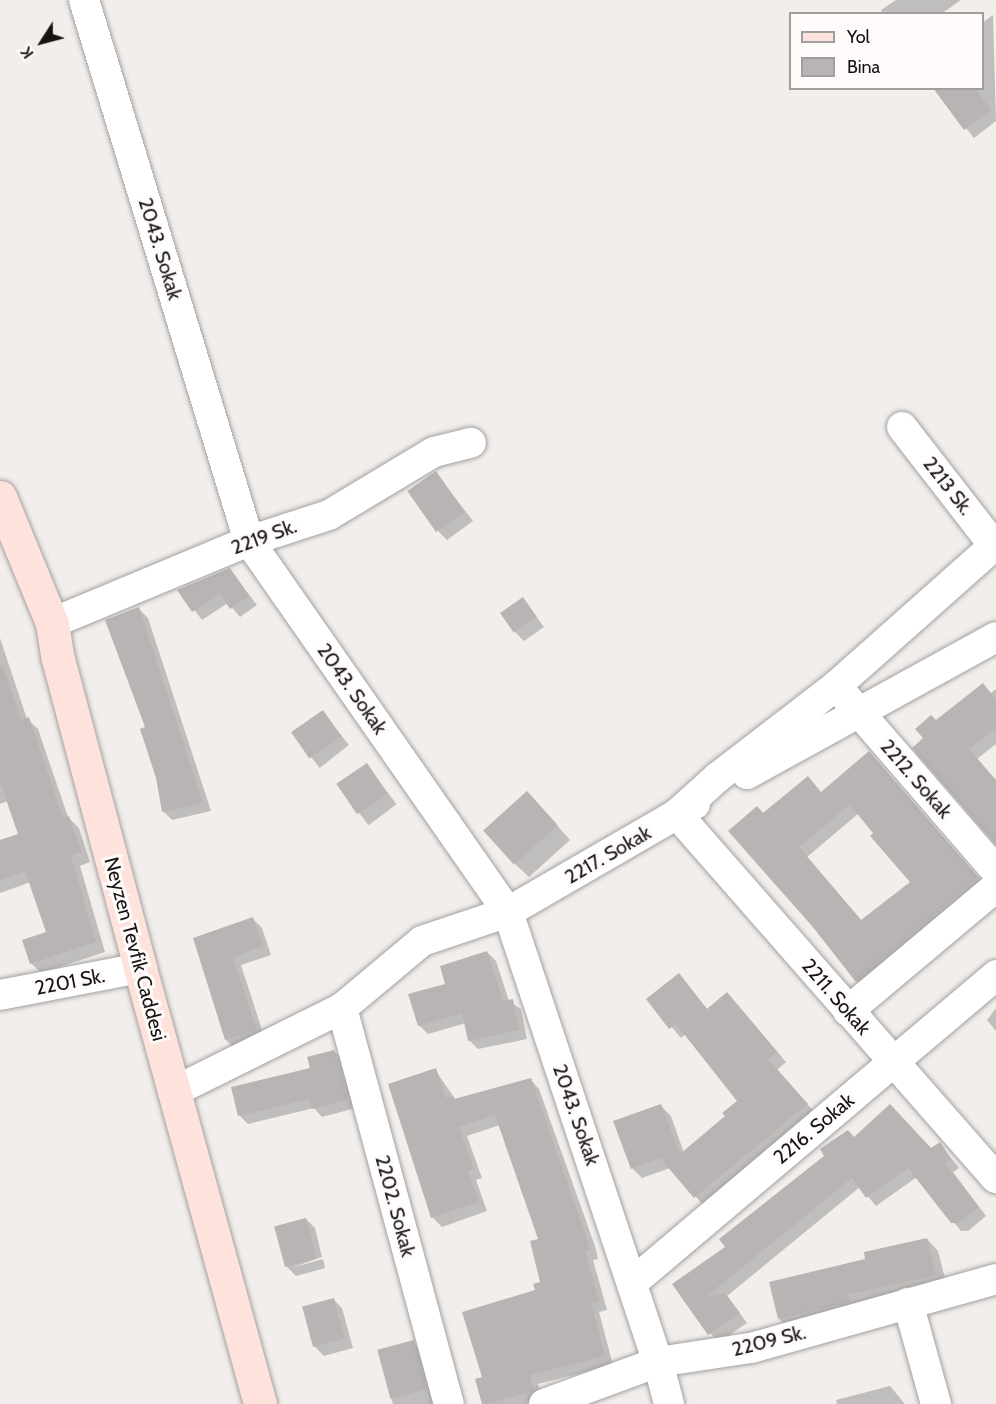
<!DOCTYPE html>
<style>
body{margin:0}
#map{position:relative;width:996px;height:1404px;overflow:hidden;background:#f1eeec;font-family:Cabin,sans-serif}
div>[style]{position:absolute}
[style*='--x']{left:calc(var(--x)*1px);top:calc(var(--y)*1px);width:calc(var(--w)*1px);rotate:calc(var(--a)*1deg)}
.shadow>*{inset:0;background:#0003;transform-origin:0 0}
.building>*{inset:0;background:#b7b4b3;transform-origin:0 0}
.roads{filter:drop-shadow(0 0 2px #a4a1a0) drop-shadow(0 0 2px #a4a1a0)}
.street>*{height:30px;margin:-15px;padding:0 15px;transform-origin:15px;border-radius:15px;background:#fff}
.secondary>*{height:33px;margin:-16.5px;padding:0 16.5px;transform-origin:16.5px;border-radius:16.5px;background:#fde3dc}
span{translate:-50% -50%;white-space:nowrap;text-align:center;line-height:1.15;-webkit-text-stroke:6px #fffbfa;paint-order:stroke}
.street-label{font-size:20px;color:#151413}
.legend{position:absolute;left:789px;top:12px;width:195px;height:78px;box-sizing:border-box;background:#fffbfa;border:2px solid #a19f9e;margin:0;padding:8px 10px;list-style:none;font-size:18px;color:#151413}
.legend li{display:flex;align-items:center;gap:12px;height:30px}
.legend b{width:30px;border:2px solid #a19f9e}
.north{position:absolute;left:12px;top:12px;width:60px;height:60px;-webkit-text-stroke:4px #fffbfa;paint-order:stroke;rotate:234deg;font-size:16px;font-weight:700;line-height:24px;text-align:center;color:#151413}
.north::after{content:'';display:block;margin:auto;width:21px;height:27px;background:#151413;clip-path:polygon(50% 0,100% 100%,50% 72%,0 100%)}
</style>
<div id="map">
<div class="shadow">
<i style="clip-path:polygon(896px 0,961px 0,941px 14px,883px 14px,881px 10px)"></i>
<i style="clip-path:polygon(993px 15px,996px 121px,974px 138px,934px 88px,982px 88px,982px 23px)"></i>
<i style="clip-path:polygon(436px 473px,473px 521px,447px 540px,438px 531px)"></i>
<i style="clip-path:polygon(230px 569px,257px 605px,240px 617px,228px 603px,202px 620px,179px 590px)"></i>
<i style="clip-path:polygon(523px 599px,544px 627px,524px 641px,515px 632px)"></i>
<i style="clip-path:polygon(139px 609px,148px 618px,211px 811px,172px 820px,163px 811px,147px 728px)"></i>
<i style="clip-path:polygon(0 638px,27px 719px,38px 729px,68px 817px,79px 828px,90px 862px,80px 866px,105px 952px,41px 973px,31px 963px,48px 933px,31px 882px,0 893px,0 841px,20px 834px,8px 801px,0 804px)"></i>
<i style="clip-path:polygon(983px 685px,991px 693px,996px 689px,996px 744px,977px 759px,996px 781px,996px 842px,925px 738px,936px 722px)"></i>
<i style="left:323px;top:712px;width:42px;height:37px;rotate:52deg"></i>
<i style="clip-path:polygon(evenodd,869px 753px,985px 885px,866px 990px,857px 981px,764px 814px,822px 793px,869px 753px,859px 813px,912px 882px,862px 921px,807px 857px,859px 813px)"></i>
<i style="left:367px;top:765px;width:49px;height:35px;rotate:53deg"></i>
<i style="clip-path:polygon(540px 806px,570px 840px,529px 877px,515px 864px)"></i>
<i style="clip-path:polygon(253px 919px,262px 928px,271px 955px,241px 965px,265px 1039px,235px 1049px,226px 1040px,195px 939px)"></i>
<i style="clip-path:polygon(487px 952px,496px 961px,509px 1001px,521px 1009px,527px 1039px,478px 1049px,469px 1040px,466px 1023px,428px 1034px,419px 1025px)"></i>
<i style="clip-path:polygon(679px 975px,708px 1010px,737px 1004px,786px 1062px,777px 1070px,817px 1115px,705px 1207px,670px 1168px,642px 1178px,632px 1168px,661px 1106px,671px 1116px,684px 1153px,727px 1117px,739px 1101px,686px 1034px,681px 1038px,648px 999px)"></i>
<i style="clip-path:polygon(996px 1008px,996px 1031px,987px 1020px)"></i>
<i style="clip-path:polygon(334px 1051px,343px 1060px,356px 1108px,322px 1117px,314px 1108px,248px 1124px,239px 1115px)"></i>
<i style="clip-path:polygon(435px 1070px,456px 1100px,531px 1080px,539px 1089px,595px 1246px,598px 1259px,593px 1260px,607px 1310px,599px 1312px,613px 1365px,538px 1384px,542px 1399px,526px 1404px,483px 1404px,484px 1378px,542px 1283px,540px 1240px,500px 1125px,467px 1136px,482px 1178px,476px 1180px,487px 1211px,442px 1227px,433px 1218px,390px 1085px)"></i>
<i style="clip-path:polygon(855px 1138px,932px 1150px,940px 1144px,959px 1168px,953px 1172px,986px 1216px,968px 1231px,961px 1231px,917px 1177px,876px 1206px,860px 1187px,727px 1296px,747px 1323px,718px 1343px,674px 1284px,727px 1247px)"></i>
<i style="clip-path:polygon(306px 1219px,315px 1228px,322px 1257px,291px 1268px,323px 1259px,325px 1268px,296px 1276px,287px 1267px)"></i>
<i style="clip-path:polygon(927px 1239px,938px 1251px,947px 1286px,791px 1330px,779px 1319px,867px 1260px)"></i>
<i style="clip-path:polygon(333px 1299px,342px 1308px,353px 1348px,324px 1356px,315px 1347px)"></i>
<i style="clip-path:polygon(413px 1342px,422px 1351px,434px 1404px,393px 1404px,378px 1351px)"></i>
<i style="clip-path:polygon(890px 1386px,905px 1404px,837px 1404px,836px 1400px)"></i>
</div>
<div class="building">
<i style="clip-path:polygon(933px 88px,975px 88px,991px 110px,964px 130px)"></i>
<i style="left:436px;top:471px;width:50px;height:35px;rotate:55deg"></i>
<i style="clip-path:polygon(230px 568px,249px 596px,230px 609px,220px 594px,192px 612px,177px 590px)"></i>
<i style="left:523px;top:597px;width:24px;height:28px;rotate:55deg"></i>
<i style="clip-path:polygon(139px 607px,203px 803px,162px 812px,156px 778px,140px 729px,145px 727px,105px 620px)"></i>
<i style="clip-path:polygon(3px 666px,21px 720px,29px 717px,63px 818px,69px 816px,82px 852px,71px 856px,96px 942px,30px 964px,22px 940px,46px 932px,25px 871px,0 880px,0 840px,18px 834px,0 782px,0 667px)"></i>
<i style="clip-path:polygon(983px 683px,996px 700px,996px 728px,969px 749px,996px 780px,996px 845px,912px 748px,923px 738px,915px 729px,931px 715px,936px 720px)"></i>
<i style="left:323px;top:710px;width:32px;height:39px;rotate:55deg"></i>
<i style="clip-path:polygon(evenodd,869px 751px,978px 877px,856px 982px,812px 926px,728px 831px,757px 806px,763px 813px,808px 776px,821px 792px,869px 751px,850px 805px,873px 833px,870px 836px,910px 882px,861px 920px,799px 847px,850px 805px)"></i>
<i style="left:367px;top:763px;width:37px;height:37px;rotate:56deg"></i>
<i style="left:527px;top:791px;width:46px;height:59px;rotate:48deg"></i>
<i style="clip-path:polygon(253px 917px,263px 946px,233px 957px,257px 1030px,225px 1040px,193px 938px)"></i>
<i style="clip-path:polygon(487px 951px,503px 1001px,513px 999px,519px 1030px,468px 1041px,462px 1013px,418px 1026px,408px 994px,445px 984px,440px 966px)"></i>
<i style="clip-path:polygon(679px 973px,707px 1009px,727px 992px,777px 1052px,768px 1059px,808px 1104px,694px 1198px,660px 1158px,631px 1169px,613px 1121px,661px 1104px,680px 1154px,725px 1116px,722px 1113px,737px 1101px,676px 1024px,669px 1029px,646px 999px)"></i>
<i style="clip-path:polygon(334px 1050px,348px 1100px,312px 1109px,309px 1099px,238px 1116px,231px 1087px,310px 1068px,307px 1057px)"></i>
<i style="clip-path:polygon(436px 1068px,446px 1098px,453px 1096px,454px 1099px,531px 1078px,586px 1236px,590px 1250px,585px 1251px,599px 1301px,591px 1303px,605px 1356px,530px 1375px,534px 1391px,486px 1404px,482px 1404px,475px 1379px,482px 1377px,462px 1312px,535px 1290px,533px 1284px,540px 1282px,530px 1241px,538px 1239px,495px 1115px,459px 1127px,474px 1169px,468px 1171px,479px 1202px,431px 1218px,388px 1084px)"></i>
<i style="clip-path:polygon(890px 1104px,931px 1148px,940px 1142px,951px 1159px,945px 1163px,979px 1207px,958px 1223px,951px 1223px,908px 1168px,866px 1198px,852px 1178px,706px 1297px,725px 1293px,740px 1313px,708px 1335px,672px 1284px,725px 1247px,719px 1239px,824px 1156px,820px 1149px,848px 1130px,854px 1137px)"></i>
<i style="left:306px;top:1218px;width:42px;height:33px;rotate:75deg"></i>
<i style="clip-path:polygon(927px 1238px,936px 1275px,848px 1295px,850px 1302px,778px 1319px,769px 1282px,865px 1259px,864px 1252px)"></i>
<i style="left:334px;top:1298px;width:42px;height:33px;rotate:75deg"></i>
<i style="left:414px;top:1340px;width:51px;height:38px;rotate:75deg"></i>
</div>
<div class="roads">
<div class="street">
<i style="--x:84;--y:0;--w:566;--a:73.04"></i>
<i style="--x:249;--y:541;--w:452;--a:55.1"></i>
<i style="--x:508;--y:912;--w:474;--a:71.6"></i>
<i style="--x:658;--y:1362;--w:43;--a:75.3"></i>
<i style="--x:902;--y:427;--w:153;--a:52.2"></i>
<i style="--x:52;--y:623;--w:213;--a:-22.6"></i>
<i style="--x:249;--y:541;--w:84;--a:-18"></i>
<i style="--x:329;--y:515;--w:122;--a:-31"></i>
<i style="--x:434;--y:452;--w:38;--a:-14"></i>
<i style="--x:845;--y:696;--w:231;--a:49.2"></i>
<i style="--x:747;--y:774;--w:284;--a:-28.8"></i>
<i style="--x:695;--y:804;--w:21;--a:151"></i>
<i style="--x:677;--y:814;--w:484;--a:48.8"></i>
<i style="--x:0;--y:995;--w:143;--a:-10.9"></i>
<i style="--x:342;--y:1008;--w:410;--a:74.9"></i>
<i style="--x:848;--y:1011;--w:193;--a:-40"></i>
<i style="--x:173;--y:1092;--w:189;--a:-26.4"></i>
<i style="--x:342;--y:1008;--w:104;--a:-39.9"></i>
<i style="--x:422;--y:941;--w:91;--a:-18.6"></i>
<i style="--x:508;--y:912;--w:195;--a:-30.1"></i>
<i style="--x:677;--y:814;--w:55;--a:-42.1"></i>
<i style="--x:718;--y:777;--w:149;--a:-37.6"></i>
<i style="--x:836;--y:686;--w:214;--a:-41.6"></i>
<i style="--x:632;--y:1283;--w:477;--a:-40.2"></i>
<i style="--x:908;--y:1303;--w:105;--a:74.5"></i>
<i style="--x:544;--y:1404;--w:121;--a:-20.2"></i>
<i style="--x:658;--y:1362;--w:94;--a:-8.6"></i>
<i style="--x:751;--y:1348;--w:255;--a:-15.7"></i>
</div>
<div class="secondary">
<i style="--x:0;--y:497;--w:136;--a:67.6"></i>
<i style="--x:52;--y:623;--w:36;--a:81"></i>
<i style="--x:58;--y:659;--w:320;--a:75.1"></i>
<i style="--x:140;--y:968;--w:452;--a:74.6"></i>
</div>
</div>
<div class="street-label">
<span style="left:160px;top:249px;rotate:73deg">2043. Sokak</span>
<span style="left:948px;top:486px;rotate:52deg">2213 Sk.</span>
<span style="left:264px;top:537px;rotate:-20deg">2219 Sk.</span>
<span style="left:352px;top:689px;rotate:55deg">2043. Sokak</span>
<span style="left:916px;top:779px;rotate:49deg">2212. Sokak</span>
<span style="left:608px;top:855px;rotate:-30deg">2217. Sokak</span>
<span style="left:135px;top:949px;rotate:75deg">Neyzen Tevfik Caddesi</span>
<span style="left:70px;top:982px;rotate:-11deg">2201 Sk.</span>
<span style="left:836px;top:997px;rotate:49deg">2211. Sokak</span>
<span style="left:576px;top:1115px;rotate:71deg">2043. Sokak</span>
<span style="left:814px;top:1129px;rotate:-40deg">2216. Sokak</span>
<span style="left:395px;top:1206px;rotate:75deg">2202. Sokak</span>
<span style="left:769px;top:1341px;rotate:-14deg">2209 Sk.</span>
</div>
<ul class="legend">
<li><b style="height:8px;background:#fde3dc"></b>Yol</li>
<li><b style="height:16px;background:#b7b4b3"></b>Bina</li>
</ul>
<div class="north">K</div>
</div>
